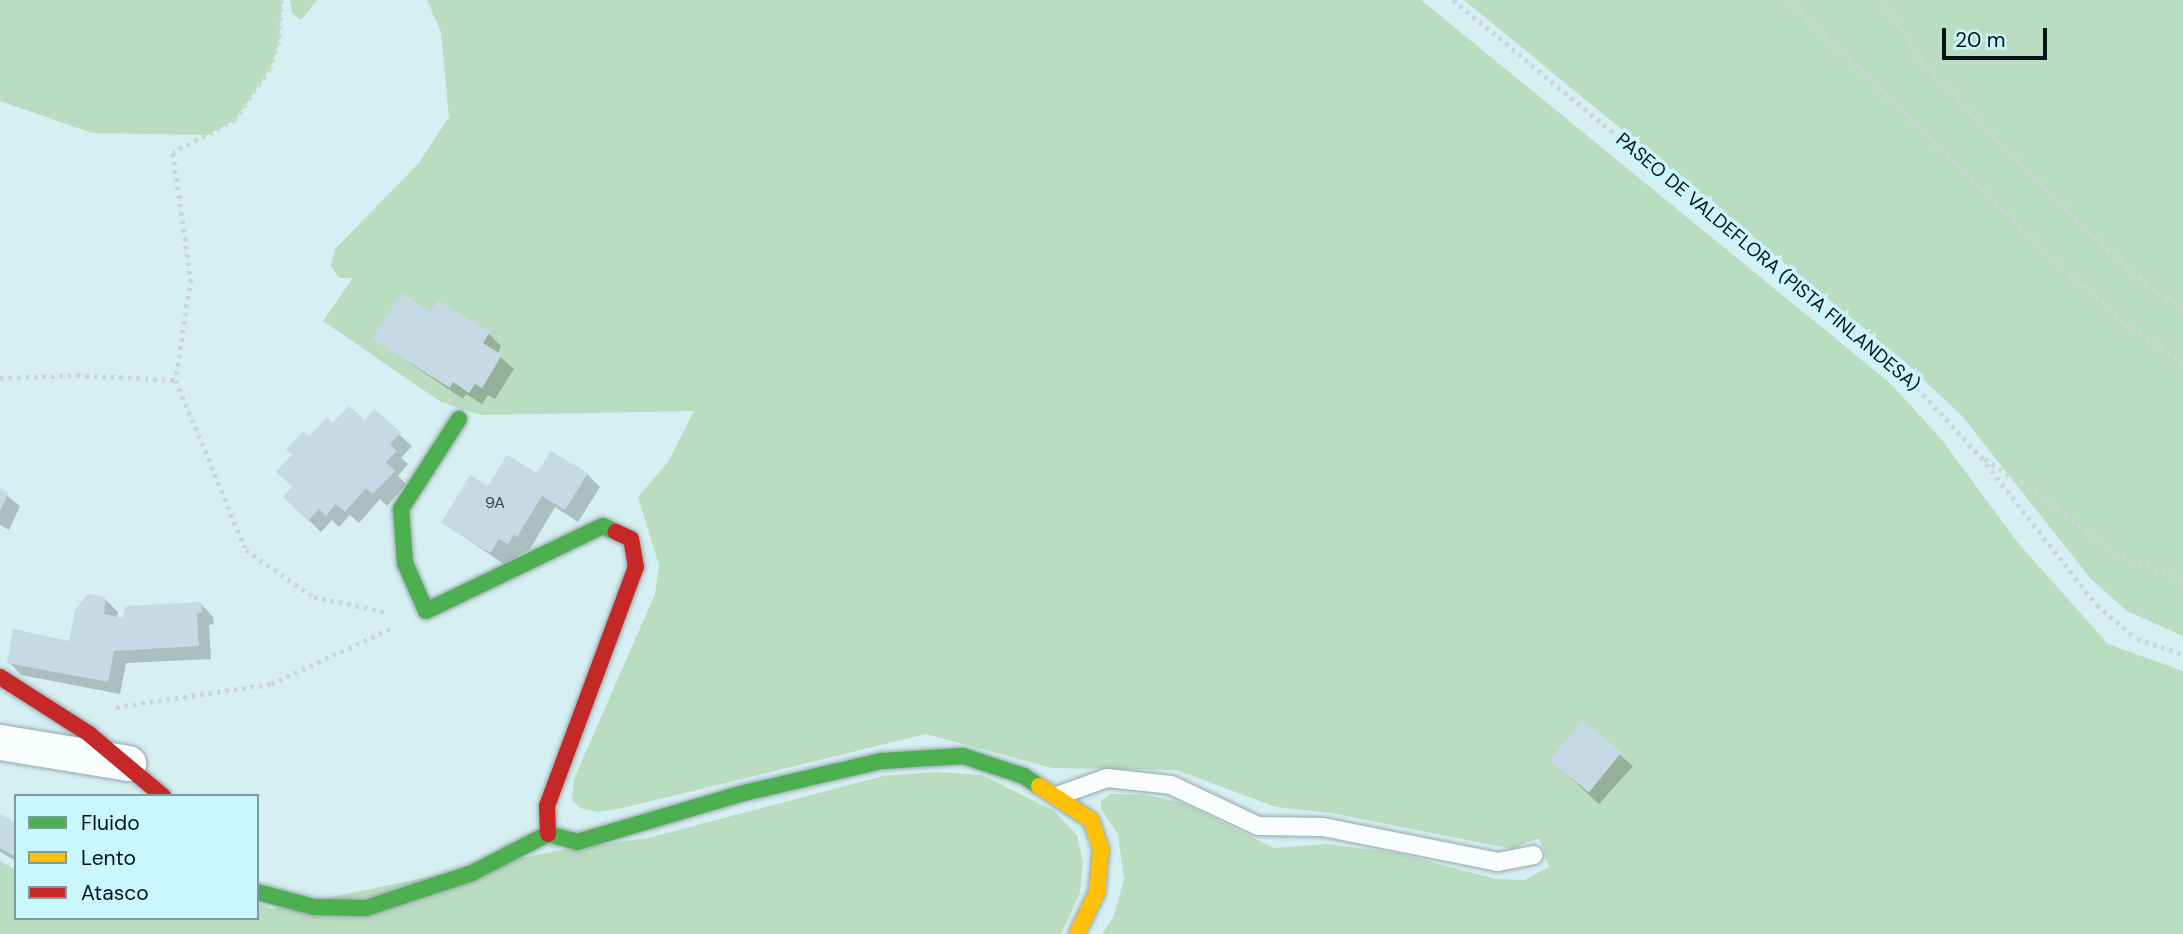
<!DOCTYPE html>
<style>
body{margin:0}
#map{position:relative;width:2183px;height:934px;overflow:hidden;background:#d6eff2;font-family:"DM Sans",sans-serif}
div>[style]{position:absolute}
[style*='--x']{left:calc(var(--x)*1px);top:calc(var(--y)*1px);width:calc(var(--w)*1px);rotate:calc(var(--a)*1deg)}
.green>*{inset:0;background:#badcc0}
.shadow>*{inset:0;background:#0003}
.building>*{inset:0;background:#c5dae4;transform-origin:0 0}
.path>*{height:4.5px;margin-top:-2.25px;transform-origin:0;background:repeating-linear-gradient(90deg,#ced5d5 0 3.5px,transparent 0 8.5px)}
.roads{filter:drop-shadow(0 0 2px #95a8aa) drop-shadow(0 0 2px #95a8aa)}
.lane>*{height:18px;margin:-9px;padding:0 9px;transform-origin:9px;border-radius:9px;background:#f9fdfd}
.street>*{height:35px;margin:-17.5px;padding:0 17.5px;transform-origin:17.5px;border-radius:17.5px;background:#f9fdfd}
.fast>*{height:16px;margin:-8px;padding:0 8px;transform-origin:8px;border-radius:8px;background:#4caf50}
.slow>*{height:16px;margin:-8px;padding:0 8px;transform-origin:8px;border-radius:8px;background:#ffc107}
.jam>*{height:16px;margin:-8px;padding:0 8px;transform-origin:8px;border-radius:8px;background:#c62828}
span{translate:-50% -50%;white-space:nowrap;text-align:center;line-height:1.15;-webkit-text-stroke:7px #caf7fe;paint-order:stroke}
.number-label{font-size:16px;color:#34464a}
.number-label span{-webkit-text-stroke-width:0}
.street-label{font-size:19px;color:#031315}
.legend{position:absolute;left:14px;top:794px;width:245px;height:126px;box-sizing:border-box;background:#caf7fe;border:2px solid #7a9ca1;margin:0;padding:9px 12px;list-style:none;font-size:21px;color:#031315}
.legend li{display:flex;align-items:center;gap:14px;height:35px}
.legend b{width:35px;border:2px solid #7a9ca1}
.scale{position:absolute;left:1942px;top:28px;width:105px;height:32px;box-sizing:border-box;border:4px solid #031315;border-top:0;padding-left:9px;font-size:21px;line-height:24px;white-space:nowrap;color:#031315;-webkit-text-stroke:5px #caf7fe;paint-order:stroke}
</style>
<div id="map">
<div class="green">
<i style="clip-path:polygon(0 0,282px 0,279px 42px,270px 69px,235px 120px,207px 135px,92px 133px,0 101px)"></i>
<i style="clip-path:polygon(290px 0,317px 0,301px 20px,292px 13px)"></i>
<i style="clip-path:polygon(427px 0,1421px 0,1890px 383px,1942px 440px,2018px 543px,2108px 644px,2183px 671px,2183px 934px,1102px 934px,1113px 918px,1124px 880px,1118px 834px,1101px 809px,1101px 801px,1110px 794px,1147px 795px,1183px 803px,1274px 848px,1327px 844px,1397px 853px,1496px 879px,1524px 880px,1549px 867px,1539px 838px,1512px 849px,1331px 813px,1276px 807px,1176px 770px,1052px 768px,926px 734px,623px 808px,598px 812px,580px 808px,572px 800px,574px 779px,655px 594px,659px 565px,638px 497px,668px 462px,694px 411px,481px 415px,441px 402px,323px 321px,353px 278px,339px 278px,331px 266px,335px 249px,419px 163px,449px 117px,441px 32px)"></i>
<i style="clip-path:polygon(1464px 0,2183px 0,2183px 636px,2127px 611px,2091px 579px,1962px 416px,1905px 362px)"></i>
<i style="clip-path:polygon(937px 772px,982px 775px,1054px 811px,1077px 835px,1083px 862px,1080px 893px,1061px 934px,0 934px,0 861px,16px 870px,16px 918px,257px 918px,257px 903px,272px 909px,556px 851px,648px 838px,883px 776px)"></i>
</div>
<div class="shadow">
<i style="clip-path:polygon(432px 314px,489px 334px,501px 346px,497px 354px,514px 369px,495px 399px,488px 395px,482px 404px,466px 394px,463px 399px,374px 339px)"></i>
<i style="clip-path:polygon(374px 412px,412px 446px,401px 458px,408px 464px,398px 476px,406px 484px,387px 506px,380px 499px,359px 523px,350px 515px,339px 527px,332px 520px,321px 532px,285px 497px,294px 487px,310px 439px,334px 425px,365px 423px)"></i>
<i style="clip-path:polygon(587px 474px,600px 487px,578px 522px,555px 507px,530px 549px,504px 564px,443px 523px,489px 488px,538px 475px)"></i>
<i style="clip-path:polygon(0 490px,20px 506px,9px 530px,0 525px)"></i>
<i style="clip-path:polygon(105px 599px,118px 612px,117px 618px,124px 620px,201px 604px,213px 617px,214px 624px,209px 625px,211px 659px,126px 663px,120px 694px,21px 675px,9px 662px,70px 643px)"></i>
<i style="clip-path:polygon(1582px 723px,1633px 766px,1599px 804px,1563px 771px)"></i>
<i style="clip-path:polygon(0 816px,16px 825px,16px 861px,0 852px)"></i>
</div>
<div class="building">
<i style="clip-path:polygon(401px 293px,431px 312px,438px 300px,490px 332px,483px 343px,502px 355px,482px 388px,475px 384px,469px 393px,453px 382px,450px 388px,372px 339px)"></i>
<i style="clip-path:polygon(349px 406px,365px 420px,374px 409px,401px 432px,390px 444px,397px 451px,386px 462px,395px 471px,373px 494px,366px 488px,345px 512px,336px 504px,326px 516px,319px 509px,308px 521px,283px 497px,292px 487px,276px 472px,292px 455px,286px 450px,303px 431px,310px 436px,327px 417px,333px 423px)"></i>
<i style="clip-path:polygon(551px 451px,588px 473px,565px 510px,542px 496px,517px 537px,514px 535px,508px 544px,499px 539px,490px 553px,441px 523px,470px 475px,488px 486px,507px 455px,537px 473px)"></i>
<i style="clip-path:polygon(0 488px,9px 492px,0 511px)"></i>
<i style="clip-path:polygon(88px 594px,106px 597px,104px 614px,123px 618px,125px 606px,201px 602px,202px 612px,197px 613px,199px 646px,114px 651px,108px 682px,7px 663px,13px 629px,69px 641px,75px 610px)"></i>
<i style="left:1582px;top:720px;width:51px;height:52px;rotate:39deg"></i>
<i style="clip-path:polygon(0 814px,16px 823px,16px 857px,0 848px)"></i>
</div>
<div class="path">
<i style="--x:282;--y:0;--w:42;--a:94.1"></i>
<i style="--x:279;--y:42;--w:28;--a:108"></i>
<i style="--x:270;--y:69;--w:62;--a:124.5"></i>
<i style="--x:235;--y:120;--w:70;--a:152"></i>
<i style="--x:173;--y:153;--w:127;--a:81.9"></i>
<i style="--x:191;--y:279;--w:102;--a:98.4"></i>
<i style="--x:176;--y:380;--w:184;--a:67.6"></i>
<i style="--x:246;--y:550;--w:83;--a:34.7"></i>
<i style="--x:314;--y:597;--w:74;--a:11.8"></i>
<i style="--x:1453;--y:0;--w:580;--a:39.54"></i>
<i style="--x:1900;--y:369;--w:120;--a:47.4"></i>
<i style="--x:1981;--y:457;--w:188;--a:51.9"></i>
<i style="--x:2097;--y:605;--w:52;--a:40.4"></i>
<i style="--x:2137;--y:639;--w:48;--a:18.1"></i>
<i style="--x:1788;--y:0;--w:393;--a:44.2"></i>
<i style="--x:2070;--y:274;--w:82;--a:41.1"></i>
<i style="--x:2132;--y:328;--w:62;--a:34.5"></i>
<i style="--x:1883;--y:0;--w:72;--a:58.1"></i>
<i style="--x:1921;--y:61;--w:238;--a:45.5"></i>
<i style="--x:2088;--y:231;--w:94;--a:42"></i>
<i style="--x:2158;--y:294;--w:27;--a:24"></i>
<i style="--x:0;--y:378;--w:77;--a:-2.2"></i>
<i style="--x:77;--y:375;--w:99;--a:2.9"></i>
<i style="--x:1985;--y:459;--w:88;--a:33.9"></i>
<i style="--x:2058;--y:508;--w:73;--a:38.9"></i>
<i style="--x:2115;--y:554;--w:72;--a:20.2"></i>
<i style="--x:116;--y:707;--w:157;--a:-8.4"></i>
<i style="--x:271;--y:684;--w:136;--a:-24.9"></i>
</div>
<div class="roads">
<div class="lane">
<i style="--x:1057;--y:796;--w:53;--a:-19.8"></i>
<i style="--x:1107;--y:778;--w:64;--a:6.2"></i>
<i style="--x:1171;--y:785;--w:96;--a:25.2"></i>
<i style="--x:1258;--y:826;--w:65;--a:0.9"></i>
<i style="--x:1323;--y:827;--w:178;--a:11.3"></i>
<i style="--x:1498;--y:862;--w:36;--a:-11"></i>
</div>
<div class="street">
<i style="--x:0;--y:742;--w:130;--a:9.3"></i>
</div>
<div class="fast">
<i style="--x:459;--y:419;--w:107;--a:122.8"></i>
<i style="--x:401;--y:509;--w:54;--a:85.8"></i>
<i style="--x:405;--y:563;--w:52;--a:66.4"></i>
<i style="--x:426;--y:611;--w:196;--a:-25.7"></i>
<i style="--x:603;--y:526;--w:14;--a:25"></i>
<i style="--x:257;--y:892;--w:59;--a:14.7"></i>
<i style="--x:314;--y:907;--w:52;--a:1.1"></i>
<i style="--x:366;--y:908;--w:112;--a:-18.3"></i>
<i style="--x:472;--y:873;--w:85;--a:-27.2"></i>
<i style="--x:548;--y:834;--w:30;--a:15"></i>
<i style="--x:577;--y:842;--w:174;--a:-16.4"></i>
<i style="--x:744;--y:793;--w:142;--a:-13.1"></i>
<i style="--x:882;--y:761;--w:81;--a:-3.5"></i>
<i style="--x:963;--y:756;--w:64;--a:18.2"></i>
<i style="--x:1024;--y:776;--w:18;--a:34"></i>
</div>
<div class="slow">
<i style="--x:1039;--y:786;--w:62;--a:33.2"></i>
<i style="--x:1091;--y:820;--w:31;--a:71"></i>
<i style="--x:1101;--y:849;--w:43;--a:95.3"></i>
<i style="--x:1097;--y:892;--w:47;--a:115.5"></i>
</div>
<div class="jam">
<i style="--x:0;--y:677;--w:106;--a:32.6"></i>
<i style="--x:89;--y:734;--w:97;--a:40"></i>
<i style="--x:548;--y:834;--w:28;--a:-92"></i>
<i style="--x:547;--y:806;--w:255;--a:-69.6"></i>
<i style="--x:636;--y:567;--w:28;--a:-100"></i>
<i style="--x:631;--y:539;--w:17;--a:-155"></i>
</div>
</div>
<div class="number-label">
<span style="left:495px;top:503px">9A</span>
</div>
<div class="street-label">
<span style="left:1768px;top:262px;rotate:40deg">PASEO DE VALDEFLORA (PISTA FINLANDESA)</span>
</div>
<ul class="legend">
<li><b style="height:9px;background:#4caf50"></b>Fluido</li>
<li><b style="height:9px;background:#ffc107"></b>Lento</li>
<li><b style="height:9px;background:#c62828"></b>Atasco</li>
</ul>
<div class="scale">20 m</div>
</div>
